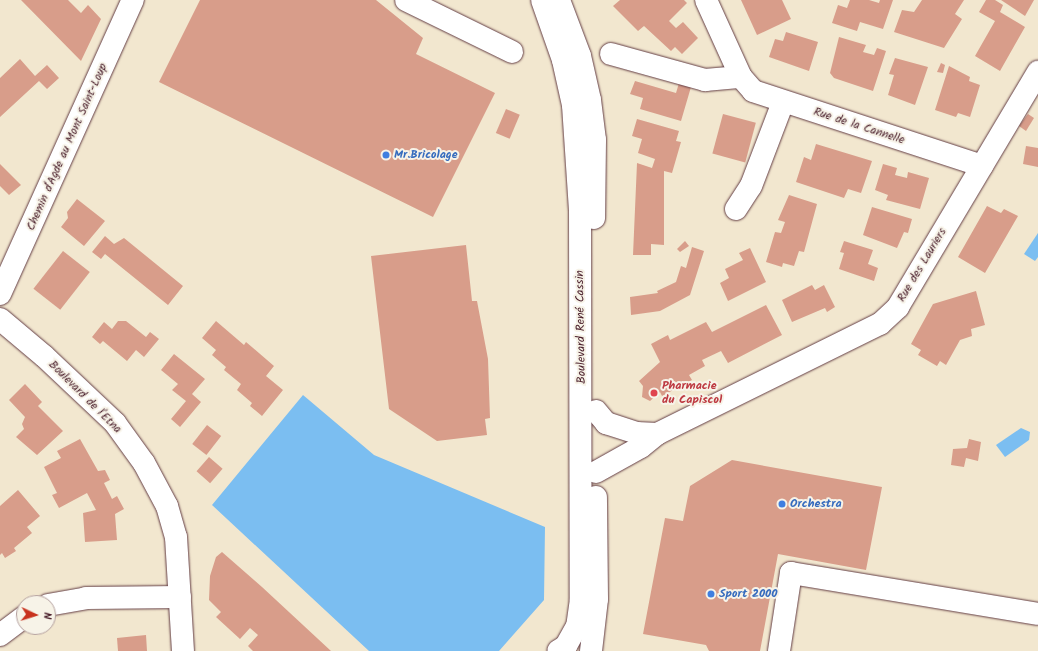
<!DOCTYPE html>
<meta charset="utf-8">
<style>
body{margin:0}
#map{position:relative;width:1038px;height:651px;overflow:hidden;background:#f2e7cf;font-family:Kalam,sans-serif}
div>[style]{position:absolute}
[style*='--x']{left:calc(var(--x)*1px);top:calc(var(--y)*1px);width:calc(var(--w)*1px);rotate:calc(var(--a)*1deg)}
.water>*{inset:0;background:#7bbef1}
.building>*{inset:0;background:#d89d8a;transform-origin:0 0}
.roads{filter:drop-shadow(0 0 1px #633d44) drop-shadow(0 0 1px #633d44)}
.minor>*{height:22px;margin:-11px;padding:0 11px;transform-origin:11px;border-radius:11px;background:#fff}
.dots>*{width:11px;height:11px;translate:-50% -50%;box-sizing:border-box;border:2px solid #f7f3e8;border-radius:50%}
span{translate:-50% -50%;white-space:nowrap;text-align:center;line-height:1.15;-webkit-text-stroke:4px #f7f3e8;paint-order:stroke}
.street-label{font-size:12px;color:#4a1f2b}
.shop-label{font-size:12px;color:#366cbe;font-weight:700}
.left{translate:0 -50%;text-align:left}
.health-label{font-size:12px;color:#be3a42;font-weight:700}
.north{position:absolute;left:16px;top:595px;width:40px;height:40px;box-sizing:border-box;background:#f7f3e8;border:1px solid #b29e9c;border-radius:50%;rotate:94deg;font-size:11px;font-weight:700;line-height:16px;text-align:center;color:#4a1f2b}
.north::after{content:'';display:block;margin:auto;width:14px;height:18px;background:#c8321e;clip-path:polygon(50% 0,100% 100%,50% 72%,0 100%)}
</style>
<div id="map">
<div class="water">
<i style="clip-path:polygon(1038px 233px,1038px 257px,1035px 261px,1024px 254px)"></i>
<i style="clip-path:polygon(303px 395px,374px 455px,545px 527px,544px 600px,499px 651px,369px 651px,212px 505px)"></i>
<i style="clip-path:polygon(1021px 428px,1030px 432px,1029px 440px,1005px 457px,996px 445px)"></i>
</div>
<div class="building">
<i style="clip-path:polygon(21px 0,68px 0,81px 13px,88px 5px,101px 19px,81px 61px)"></i>
<i style="clip-path:polygon(200px 0,376px 0,423px 38px,416px 54px,495px 93px,433px 217px,159px 82px)"></i>
<i style="clip-path:polygon(620px 0,684px 0,687px 3px,669px 21px,676px 28px,683px 22px,698px 38px,682px 54px,675px 47px,671px 51px,644px 26px,638px 31px,613px 6px)"></i>
<i style="clip-path:polygon(741px 0,782px 0,791px 19px,757px 35px)"></i>
<i style="clip-path:polygon(850px 0,869px 0,879px 3px,880px 0,893px 0,883px 29px,860px 22px,857px 31px,832px 23px,838px 5px,847px 8px)"></i>
<i style="clip-path:polygon(922px 0,964px 0,955px 14px,962px 19px,944px 48px,894px 32px,902px 10px,914px 12px)"></i>
<i style="clip-path:polygon(986px 0,995px 0,1003px 5px,1000px 12px,1025px 27px,1000px 71px,975px 56px,995px 21px,979px 12px)"></i>
<i style="clip-path:polygon(1001px 0,1034px 0,1025px 16px)"></i>
<i style="clip-path:polygon(786px 32px,818px 42px,809px 71px,769px 57px,775px 39px,783px 41px)"></i>
<i style="clip-path:polygon(839px 37px,866px 45px,863px 52px,874px 55px,877px 48px,886px 51px,873px 91px,834px 78px,830px 73px)"></i>
<i style="clip-path:polygon(895px 58px,928px 67px,915px 105px,888px 95px,894px 75px,889px 74px)"></i>
<i style="clip-path:polygon(20px 59px,35px 76px,47px 65px,59px 78px,47px 89px,39px 81px,0 117px,0 78px)"></i>
<i style="clip-path:polygon(941px 63px,945px 65px,943px 73px,937px 72px)"></i>
<i style="clip-path:polygon(949px 66px,970px 77px,969px 81px,980px 85px,970px 117px,958px 113px,956px 117px,935px 110px)"></i>
<i style="clip-path:polygon(635px 81px,676px 93px,679px 83px,691px 87px,681px 121px,640px 109px,643px 98px,630px 94px)"></i>
<i style="left:506px;top:109px;width:15px;height:26px;rotate:23deg"></i>
<i style="left:723px;top:114px;width:34px;height:41px;rotate:15deg"></i>
<i style="clip-path:polygon(1028px 114px,1034px 118px,1026px 131px,1019px 126px)"></i>
<i style="clip-path:polygon(637px 119px,679px 131px,676px 141px,681px 142px,672px 173px,664px 171px,664px 245px,651px 244px,651px 255px,633px 255px,637px 163px,652px 168px,655px 159px,638px 153px,642px 139px,632px 136px)"></i>
<i style="clip-path:polygon(816px 144px,872px 161px,861px 193px,848px 189px,844px 198px,796px 182px,804px 157px,811px 160px)"></i>
<i style="clip-path:polygon(1026px 146px,1038px 148px,1038px 167px,1023px 164px)"></i>
<i style="clip-path:polygon(0 164px,21px 185px,9px 195px,0 186px)"></i>
<i style="clip-path:polygon(883px 164px,897px 168px,895px 175px,907px 178px,908px 172px,929px 178px,920px 209px,886px 200px,888px 195px,875px 190px)"></i>
<i style="clip-path:polygon(789px 195px,817px 204px,804px 252px,799px 251px,794px 266px,783px 263px,782px 267px,766px 262px,775px 232px,781px 233px,785px 222px,778px 220px)"></i>
<i style="clip-path:polygon(77px 199px,105px 221px,84px 246px,61px 227px,68px 218px,67px 212px)"></i>
<i style="clip-path:polygon(987px 206px,1001px 213px,1004px 209px,1018px 216px,985px 273px,958px 257px)"></i>
<i style="clip-path:polygon(872px 207px,912px 219px,908px 233px,904px 232px,897px 248px,863px 235px)"></i>
<i style="clip-path:polygon(105px 236px,114px 244px,124px 238px,183px 286px,168px 305px,105px 254px,101px 259px,92px 252px)"></i>
<i style="clip-path:polygon(685px 241px,689px 246px,680px 252px,677px 249px)"></i>
<i style="clip-path:polygon(844px 241px,873px 250px,868px 264px,878px 268px,874px 281px,839px 269px,844px 253px,840px 252px)"></i>
<i style="clip-path:polygon(466px 245px,472px 301px,477px 301px,488px 359px,490px 418px,485px 419px,487px 435px,437px 441px,389px 409px,371px 256px)"></i>
<i style="clip-path:polygon(692px 247px,704px 251px,690px 295px,660px 311px,631px 315px,630px 297px,658px 293px,657px 291px,676px 282px,681px 266px,686px 268px)"></i>
<i style="clip-path:polygon(750px 248px,766px 282px,728px 301px,720px 283px,729px 278px,725px 269px,743px 260px,739px 253px)"></i>
<i style="left:63px;top:251px;width:34px;height:48px;rotate:38deg"></i>
<i style="clip-path:polygon(812px 285px,815px 290px,824px 285px,835px 307px,827px 312px,825px 308px,792px 322px,782px 300px)"></i>
<i style="clip-path:polygon(976px 291px,985px 325px,971px 329px,972px 336px,960px 340px,946px 365px,940px 361px,937px 366px,918px 355px,921px 350px,911px 344px,933px 304px)"></i>
<i style="clip-path:polygon(766px 305px,782px 335px,728px 363px,721px 351px,702px 360px,705px 366px,689px 375px,692px 380px,662px 396px,660px 392px,650px 401px,642px 397px,643px 386px,639px 381px,660px 362px,651px 344px,668px 335px,670px 340px,706px 322px,712px 332px)"></i>
<i style="clip-path:polygon(118px 321px,126px 321px,146px 337px,150px 332px,159px 339px,144px 357px,136px 350px,127px 361px,103px 341px,100px 344px,92px 337px,104px 322px,112px 329px)"></i>
<i style="clip-path:polygon(216px 321px,244px 345px,246px 342px,274px 366px,266px 376px,283px 390px,262px 416px,250px 406px,252px 403px,237px 390px,241px 384px,224px 370px,226px 367px,212px 355px,216px 350px,202px 338px)"></i>
<i style="clip-path:polygon(174px 354px,205px 379px,192px 394px,201px 402px,180px 427px,171px 419px,186px 401px,172px 390px,178px 384px,161px 370px)"></i>
<i style="clip-path:polygon(25px 384px,42px 402px,38px 406px,63px 431px,37px 455px,16px 437px,24px 429px,22px 424px,25px 417px,9px 400px)"></i>
<i style="left:207px;top:425px;width:18px;height:24px;rotate:38deg"></i>
<i style="clip-path:polygon(80px 439px,98px 471px,105px 470px,110px 480px,104px 483px,112px 499px,117px 496px,124px 509px,115px 514px,117px 540px,85px 542px,83px 513px,96px 510px,87px 493px,59px 508px,52px 495px,57px 493px,44px 467px,61px 458px,57px 451px)"></i>
<i style="clip-path:polygon(969px 439px,981px 442px,978px 461px,966px 458px,964px 467px,951px 465px,953px 449px,967px 448px)"></i>
<i style="left:209px;top:457px;width:18px;height:19px;rotate:41deg"></i>
<i style="clip-path:polygon(732px 460px,882px 487px,866px 570px,778px 554px,760px 651px,709px 651px,706px 645px,643px 634px,665px 518px,683px 521px,690px 486px)"></i>
<i style="clip-path:polygon(18px 490px,40px 516px,27px 527px,32px 533px,14px 548px,16px 551px,5px 558px,2px 553px,0 555px,0 506px)"></i>
<i style="clip-path:polygon(222px 552px,262px 587px,331px 651px,253px 651px,248px 646px,258px 635px,250px 628px,240px 639px,216px 617px,221px 612px,209px 600px,210px 576px,216px 557px)"></i>
<i style="clip-path:polygon(146px 635px,147px 651px,118px 651px,117px 638px)"></i>
</div>
<div class="roads">
<div class="minor">
<i style="--x:406;--y:0;--w:118;--a:26.1"></i>
<i style="--x:542;--y:0;--w:64;--a:70.7"></i>
<i style="--x:563;--y:60;--w:46;--a:77.5"></i>
<i style="--x:573;--y:105;--w:105;--a:86.2"></i>
<i style="--x:580;--y:210;--w:389;--a:89.9"></i>
<i style="--x:581;--y:599;--w:27;--a:98"></i>
<i style="--x:577;--y:626;--w:23;--a:119"></i>
<i style="--x:566;--y:646;--w:9;--a:148"></i>
<i style="--x:559;--y:0;--w:60;--a:69.4"></i>
<i style="--x:580;--y:56;--w:45;--a:77.2"></i>
<i style="--x:590;--y:100;--w:40;--a:82.9"></i>
<i style="--x:595;--y:140;--w:78;--a:90.7"></i>
<i style="--x:706;--y:0;--w:85;--a:65.6"></i>
<i style="--x:741;--y:77;--w:18;--a:49"></i>
<i style="--x:753;--y:91;--w:241;--a:18.1"></i>
<i style="--x:611;--y:54;--w:98;--a:15.5"></i>
<i style="--x:705;--y:80;--w:36;--a:-5"></i>
<i style="--x:736;--y:209;--w:27;--a:-57"></i>
<i style="--x:751;--y:186;--w:90;--a:-69.1"></i>
<i style="--x:0;--y:294;--w:323;--a:-65.7"></i>
<i style="--x:0;--y:319;--w:57;--a:40.1"></i>
<i style="--x:44;--y:356;--w:98;--a:43.3"></i>
<i style="--x:115;--y:423;--w:49;--a:54.1"></i>
<i style="--x:144;--y:463;--w:49;--a:61.9"></i>
<i style="--x:167;--y:506;--w:32;--a:74"></i>
<i style="--x:176;--y:537;--w:114;--a:86.5"></i>
<i style="--x:596;--y:411;--w:16;--a:50"></i>
<i style="--x:606;--y:423;--w:32;--a:18"></i>
<i style="--x:636;--y:433;--w:21;--a:3"></i>
<i style="--x:596;--y:472;--w:51;--a:-29.1"></i>
<i style="--x:641;--y:447;--w:21;--a:-39"></i>
<i style="--x:657;--y:434;--w:249;--a:-26.3"></i>
<i style="--x:880;--y:324;--w:25;--a:-43"></i>
<i style="--x:898;--y:307;--w:274;--a:-59.2"></i>
<i style="--x:48;--y:605;--w:39;--a:-10"></i>
<i style="--x:86;--y:598;--w:94;--a:-0.6"></i>
<i style="--x:0;--y:635;--w:30;--a:-37"></i>
<i style="--x:591;--y:651;--w:52;--a:-83.4"></i>
<i style="--x:597;--y:599;--w:102;--a:-90.6"></i>
<i style="--x:779;--y:651;--w:79;--a:-81.3"></i>
<i style="--x:791;--y:573;--w:250;--a:9.4"></i>
</div>
</div>
<div class="dots">
<i style="left:386px;top:155px;background:#3f7fe0"></i>
<i style="left:654px;top:393px;background:#e0444e"></i>
<i style="left:782px;top:504px;background:#3f7fe0"></i>
<i style="left:711px;top:594px;background:#3f7fe0"></i>
</div>
<div class="street-label">
<span style="left:859px;top:126px;rotate:18deg">Rue de la Cannelle</span>
<span style="left:67px;top:147px;rotate:-66deg">Chemin d'Agde au Mont Saint-Loup</span>
<span style="left:922px;top:265px;rotate:-59deg">Rue des Lauriers</span>
<span style="left:581px;top:327px;rotate:-91deg">Boulevard René Cassin</span>
<span style="left:85px;top:397px;rotate:45deg">Boulevard de l'Etna</span>
</div>
<div class="shop-label">
<span class="left" style="left:394px;top:155px">Mr.Bricolage</span>
<span class="left" style="left:790px;top:504px">Orchestra</span>
<span class="left" style="left:719px;top:594px">Sport 2000</span>
</div>
<div class="health-label">
<span class="left" style="left:662px;top:393px">Pharmacie<br>du Capiscol</span>
</div>
<div class="north">N</div>
</div>
